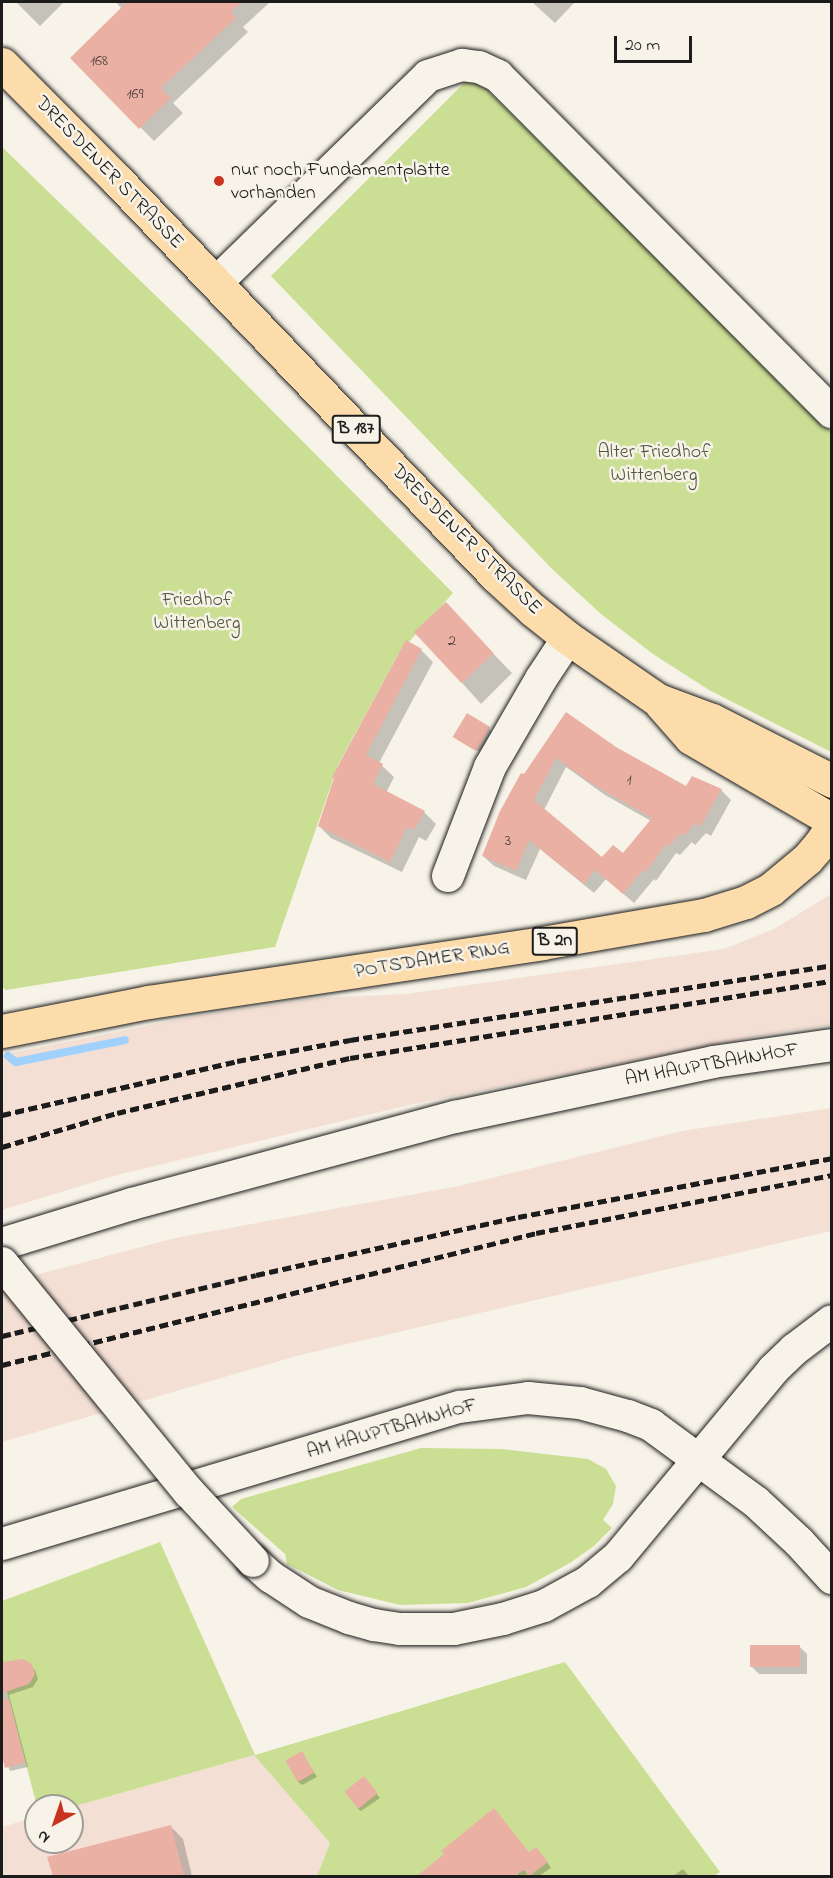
<!DOCTYPE html>
<style>
body{margin:0}
#map{position:relative;width:833px;height:1878px;overflow:hidden;background:#f7f3e8;font-family:"Indie Flower",sans-serif}
div>[style]{position:absolute}
[style*='--x']{left:calc(var(--x)*1px);top:calc(var(--y)*1px);width:calc(var(--w)*1px);rotate:calc(var(--a)*1deg)}
.built>*{inset:0;background:#f3dfd4}
.green>*{inset:0;background:#cbdf94}
.shadow>*{inset:0;background:#0003}
.stream>*{height:8px;margin:-4px;padding:0 4px;transform-origin:4px;border-radius:4px;background:#a0d1fd}
.building>*{inset:0;background:#eab0a4;transform-origin:0 0}
.roads{filter:drop-shadow(0 0 2px #1c1c1c) drop-shadow(0 0 2px #1c1c1c)}
.minor>*{height:32px;margin:-16px;padding:0 16px;transform-origin:16px;border-radius:16px;background:#f7f3e8}
.major>*{height:33px;margin:-16.5px;padding:0 16.5px;transform-origin:16.5px;border-radius:16.5px;background:#fddcac}
.rail>*{height:4.5px;margin-top:-2.25px;transform-origin:0;background:repeating-linear-gradient(90deg,#1c1c1c 0 9px,transparent 0 13.5px)}
.bridges{filter:drop-shadow(0 0 2px #1c1c1c) drop-shadow(0 0 2px #1c1c1c)}
.minor-bridge>*{height:32px;margin:-16px;padding:0 16px;transform-origin:16px;border-radius:16px;background:#f7f3e8}
.dots>*{width:16px;height:16px;translate:-50% -50%;box-sizing:border-box;border:3px solid #f7f3e8;border-radius:50%}
span{translate:-50% -50%;white-space:nowrap;text-align:center;line-height:1.15;-webkit-text-stroke:5px #f7f3e8;paint-order:stroke}
.number-label{font-size:16px;color:#50413e}
.number-label span{-webkit-text-stroke-width:0}
.shield-label span{padding:2px 4px;background:#f7f3e8;border:2px solid;border-radius:4px;-webkit-text-stroke-width:0}
.shield-label{font-size:18px;color:#1c1c1c;font-weight:700}
.poi-label{font-size:20px;color:#1c1c1c}
.left{translate:0 -50%;text-align:left}
.street-label{font-size:20px;color:#1c1c1c}
.park-label{font-size:20px;color:#515640}
.frame{position:absolute;inset:0;border:3px solid #1c1c1c;pointer-events:none}
.north{position:absolute;left:24px;top:1794px;width:60px;height:60px;box-sizing:border-box;background:#f7f3e8;border:2px solid #9f9d96;border-radius:50%;rotate:220deg;font-size:16px;font-weight:700;line-height:24px;text-align:center;color:#1c1c1c}
.north::after{content:'';display:block;margin:auto;width:21px;height:27px;background:#c8321e;clip-path:polygon(50% 0,100% 100%,50% 72%,0 100%)}
.scale{position:absolute;left:614px;top:36px;width:78px;height:27px;box-sizing:border-box;border:3px solid #1c1c1c;border-top:0;padding-left:8px;font-size:18px;line-height:21px;white-space:nowrap;color:#1c1c1c;-webkit-text-stroke:4px #f7f3e8;paint-order:stroke}
</style>
<div id="map">
<div class="built">
<i style="clip-path:polygon(831px 894px,831px 1025px,781px 1032px,413px 1104px,117px 1175px,2px 1210px,2px 1055px,201px 1015px,317px 998px,406px 994px,724px 949px,774px 929px)"></i>
<i style="clip-path:polygon(831px 1108px,831px 1231px,300px 1355px,2px 1442px,2px 1284px,175px 1238px,459px 1186px,682px 1131px)"></i>
<i style="clip-path:polygon(254px 1755px,330px 1843px,317px 1876px,2px 1876px,2px 1827px,36px 1817px,36px 1842px,72px 1842px,72px 1807px)"></i>
</div>
<div class="green">
<i style="clip-path:polygon(472px 75px,831px 432px,831px 752px,709px 690px,653px 654px,601px 614px,552px 569px,271px 276px)"></i>
<i style="clip-path:polygon(2px 147px,213px 351px,453px 593px,399px 653px,338px 765px,275px 947px,6px 990px,2px 987px)"></i>
<i style="clip-path:polygon(421px 1448px,502px 1449px,588px 1459px,606px 1469px,616px 1486px,613px 1504px,603px 1520px,612px 1528px,594px 1546px,570px 1563px,526px 1587px,468px 1603px,400px 1605px,338px 1590px,287px 1564px,285px 1554px,232px 1507px,241px 1499px)"></i>
<i style="clip-path:polygon(160px 1542px,255px 1755px,565px 1662px,720px 1872px,714px 1876px,317px 1876px,330px 1843px,254px 1755px,72px 1807px,37px 1806px,2px 1673px,2px 1601px)"></i>
</div>
<div class="shadow">
<i style="clip-path:polygon(16px 2px,64px 2px,40px 26px)"></i>
<i style="clip-path:polygon(116px 2px,165px 2px,168px 5px,172px 2px,270px 2px,243px 27px,248px 32px,173px 103px,183px 113px,154px 141px,72px 58px,122px 9px)"></i>
<i style="clip-path:polygon(532px 2px,575px 2px,555px 23px)"></i>
<i style="clip-path:polygon(464px 623px,512px 673px,481px 704px,418px 634px)"></i>
<i style="clip-path:polygon(407px 642px,421px 650px,433px 662px,379px 763px,394px 777px,386px 793px,424px 812px,436px 824px,426px 841px,419px 837px,402px 872px,331px 838px,319px 826px)"></i>
<i style="clip-path:polygon(evenodd,566px 715px,615px 748px,687px 788px,721px 790px,731px 800px,711px 836px,706px 833px,695px 845px,692px 842px,680px 855px,676px 853px,656px 881px,654px 879px,634px 903px,606px 879px,594px 893px,540px 849px,526px 880px,494px 866px,483px 856px,524px 776px,566px 715px,566px 767px,605px 795px,651px 821px,623px 855px,603px 859px,544px 810px,566px 767px)"></i>
<i style="clip-path:polygon(489px 728px,492px 732px,480px 752px,459px 740px)"></i>
<i style="clip-path:polygon(799px 1646px,807px 1654px,807px 1674px,759px 1674px,751px 1666px)"></i>
<i style="clip-path:polygon(22px 1660px,35px 1670px,38px 1679px,33px 1687px,9px 1695px,28px 1767px,10px 1771px,2px 1750px,2px 1664px)"></i>
<i style="clip-path:polygon(302px 1753px,317px 1777px,302px 1785px,298px 1782px)"></i>
<i style="clip-path:polygon(367px 1781px,380px 1798px,361px 1811px,357px 1808px)"></i>
<i style="clip-path:polygon(171px 1827px,183px 1839px,192px 1876px,54px 1876px,49px 1858px)"></i>
<i style="clip-path:polygon(541px 1853px,551px 1868px,539px 1876px,529px 1874px,519px 1876px,510px 1864px,496px 1876px,420px 1876px,446px 1855px)"></i>
<i style="clip-path:polygon(683px 1869px,689px 1876px,673px 1876px)"></i>
</div>
<div class="stream">
<i style="--x:8;--y:1056;--w:10;--a:37"></i>
<i style="--x:16;--y:1062;--w:111;--a:-11.4"></i>
</div>
<div class="building">
<i style="clip-path:polygon(127px 2px,242px 2px,231px 12px,236px 18px,161px 88px,171px 98px,139px 129px,70px 58px)"></i>
<i style="left:446px;top:602px;width:70px;height:44px;rotate:47deg"></i>
<i style="clip-path:polygon(406px 640px,422px 649px,366px 755px,383px 764px,373px 784px,425px 811px,414px 830px,407px 827px,390px 862px,318px 826px,334px 778px,332px 777px)"></i>
<i style="clip-path:polygon(evenodd,566px 712px,616px 747px,686px 786px,692px 776px,722px 789px,700px 827px,695px 823px,684px 836px,681px 833px,669px 846px,666px 844px,646px 872px,643px 870px,623px 894px,595px 870px,584px 884px,529px 840px,516px 871px,482px 856px,500px 811px,521px 773px,524px 774px,566px 712px,556px 758px,594px 785px,652px 818px,623px 853px,613px 845px,602px 857px,534px 800px,556px 758px)"></i>
<i style="left:467px;top:713px;width:27px;height:28px;rotate:31deg"></i>
<i style="left:750px;top:1645px;width:50px;height:22px"></i>
<i style="clip-path:polygon(23px 1659px,32px 1664px,35px 1674px,29px 1684px,2px 1693px,2px 1662px)"></i>
<i style="clip-path:polygon(9px 1699px,25px 1763px,5px 1768px,2px 1756px,2px 1700px)"></i>
<i style="left:302px;top:1751px;width:25px;height:19px;rotate:61deg"></i>
<i style="left:364px;top:1776px;width:22px;height:25px;rotate:51deg"></i>
<i style="clip-path:polygon(494px 1808px,529px 1852px,536px 1847px,548px 1862px,529px 1876px,524px 1870px,514px 1876px,417px 1876px,444px 1854px,441px 1851px)"></i>
<i style="clip-path:polygon(171px 1825px,184px 1876px,53px 1876px,47px 1857px)"></i>
</div>
<div class="roads">
<div class="minor">
<i style="--x:216;--y:283;--w:296;--a:-44.3"></i>
<i style="--x:428;--y:76;--w:36;--a:-18"></i>
<i style="--x:462;--y:65;--w:17;--a:7"></i>
<i style="--x:479;--y:67;--w:21;--a:25"></i>
<i style="--x:498;--y:76;--w:474;--a:45.2"></i>
<i style="--x:448;--y:876;--w:117;--a:-68.9"></i>
<i style="--x:490;--y:767;--w:102;--a:-59.9"></i>
<i style="--x:541;--y:679;--w:49;--a:-56.6"></i>
<i style="--x:2;--y:1244;--w:136;--a:-17.1"></i>
<i style="--x:132;--y:1204;--w:335;--a:-15.1"></i>
<i style="--x:455;--y:1117;--w:264;--a:-12"></i>
<i style="--x:713;--y:1062;--w:120;--a:-8.1"></i>
<i style="--x:2;--y:1544;--w:478;--a:-16.7"></i>
<i style="--x:460;--y:1407;--w:69;--a:-7.5"></i>
<i style="--x:528;--y:1398;--w:52;--a:5.5"></i>
<i style="--x:580;--y:1403;--w:50;--a:15.2"></i>
<i style="--x:628;--y:1416;--w:25;--a:21"></i>
<i style="--x:651;--y:1425;--w:130;--a:36.3"></i>
<i style="--x:756;--y:1502;--w:59;--a:42.9"></i>
<i style="--x:799;--y:1542;--w:49;--a:47.5"></i>
<i style="--x:253;--y:1561;--w:24;--a:42"></i>
<i style="--x:271;--y:1577;--w:45;--a:33.3"></i>
<i style="--x:309;--y:1602;--w:43;--a:21.8"></i>
<i style="--x:349;--y:1618;--w:26;--a:16"></i>
<i style="--x:374;--y:1625;--w:26;--a:9"></i>
<i style="--x:400;--y:1629;--w:54;--a:0"></i>
<i style="--x:454;--y:1629;--w:50;--a:-11.5"></i>
<i style="--x:503;--y:1619;--w:43;--a:-17.6"></i>
<i style="--x:544;--y:1606;--w:50;--a:-28.6"></i>
<i style="--x:588;--y:1582;--w:39;--a:-40"></i>
<i style="--x:618;--y:1557;--w:243;--a:-50.3"></i>
<i style="--x:773;--y:1370;--w:30;--a:-44"></i>
<i style="--x:795;--y:1349;--w:46;--a:-37.1"></i>
</div>
<div class="major">
<i style="--x:2;--y:64;--w:165;--a:45.2"></i>
<i style="--x:118;--y:181;--w:547;--a:46.26"></i>
<i style="--x:496;--y:576;--w:50;--a:42.6"></i>
<i style="--x:533;--y:610;--w:45;--a:38.7"></i>
<i style="--x:568;--y:638;--w:109;--a:34.6"></i>
<i style="--x:658;--y:700;--w:58;--a:20.3"></i>
<i style="--x:712;--y:720;--w:135;--a:26.9"></i>
<i style="--x:661;--y:704;--w:45;--a:48.6"></i>
<i style="--x:691;--y:738;--w:163;--a:30.2"></i>
<i style="--x:2;--y:1031;--w:150;--a:-11.2"></i>
<i style="--x:149;--y:1002;--w:397;--a:-8.5"></i>
<i style="--x:542;--y:943;--w:164;--a:-9.8"></i>
<i style="--x:704;--y:915;--w:44;--a:-17.2"></i>
<i style="--x:746;--y:902;--w:28;--a:-27"></i>
<i style="--x:771;--y:889;--w:47;--a:-39.8"></i>
<i style="--x:807;--y:859;--w:20;--a:-49"></i>
<i style="--x:820;--y:844;--w:22;--a:-56"></i>
</div>
</div>
<div class="rail">
<i style="--x:2;--y:1115;--w:241;--a:-12.9"></i>
<i style="--x:237;--y:1061;--w:115;--a:-10.5"></i>
<i style="--x:350;--y:1040;--w:488;--a:-8.8"></i>
<i style="--x:2;--y:1147;--w:120;--a:-16.5"></i>
<i style="--x:117;--y:1113;--w:239;--a:-13.3"></i>
<i style="--x:350;--y:1058;--w:488;--a:-9.1"></i>
<i style="--x:2;--y:1336;--w:261;--a:-13.5"></i>
<i style="--x:256;--y:1275;--w:268;--a:-12.5"></i>
<i style="--x:518;--y:1217;--w:319;--a:-10.6"></i>
<i style="--x:2;--y:1365;--w:550;--a:-13.88"></i>
<i style="--x:536;--y:1233;--w:302;--a:-11.1"></i>
</div>
<div class="bridges">
<div class="minor-bridge">
<i style="--x:2;--y:1263;--w:296;--a:50.8"></i>
<i style="--x:189;--y:1492;--w:94;--a:47.2"></i>
</div>
</div>
<div class="dots">
<i style="left:219px;top:181px;background:#c8321e"></i>
</div>
<div class="number-label">
<span style="left:99px;top:61px">168</span>
<span style="left:135px;top:94px">169</span>
<span style="left:452px;top:641px">2</span>
<span style="left:629px;top:780px">1</span>
<span style="left:508px;top:841px">3</span>
</div>
<div class="shield-label">
<span style="left:356px;top:429px">B 187</span>
<span style="left:555px;top:941px">B 2n</span>
</div>
<div class="poi-label">
<span class="left" style="left:231px;top:182px">nur noch Fundamentplatte<br>vorhanden</span>
</div>
<div class="street-label">
<span style="left:109px;top:173px;rotate:46deg">DRESDENER STRASSE</span>
<span style="left:466px;top:540px;rotate:45deg">DRESDENER STRASSE</span>
<span style="left:432px;top:960px;rotate:-9deg">POTSDAMER RING</span>
<span style="left:712px;top:1065px;rotate:-10deg">AM HAUPTBAHNHOF</span>
<span style="left:392px;top:1429px;rotate:-16deg">AM HAUPTBAHNHOF</span>
</div>
<div class="park-label">
<span style="left:654px;top:464px">Alter Friedhof<br>Wittenberg</span>
<span style="left:197px;top:612px">Friedhof<br>Wittenberg</span>
</div>
<div class="frame"></div>
<div class="north">N</div>
<div class="scale">20 m</div>
</div>
